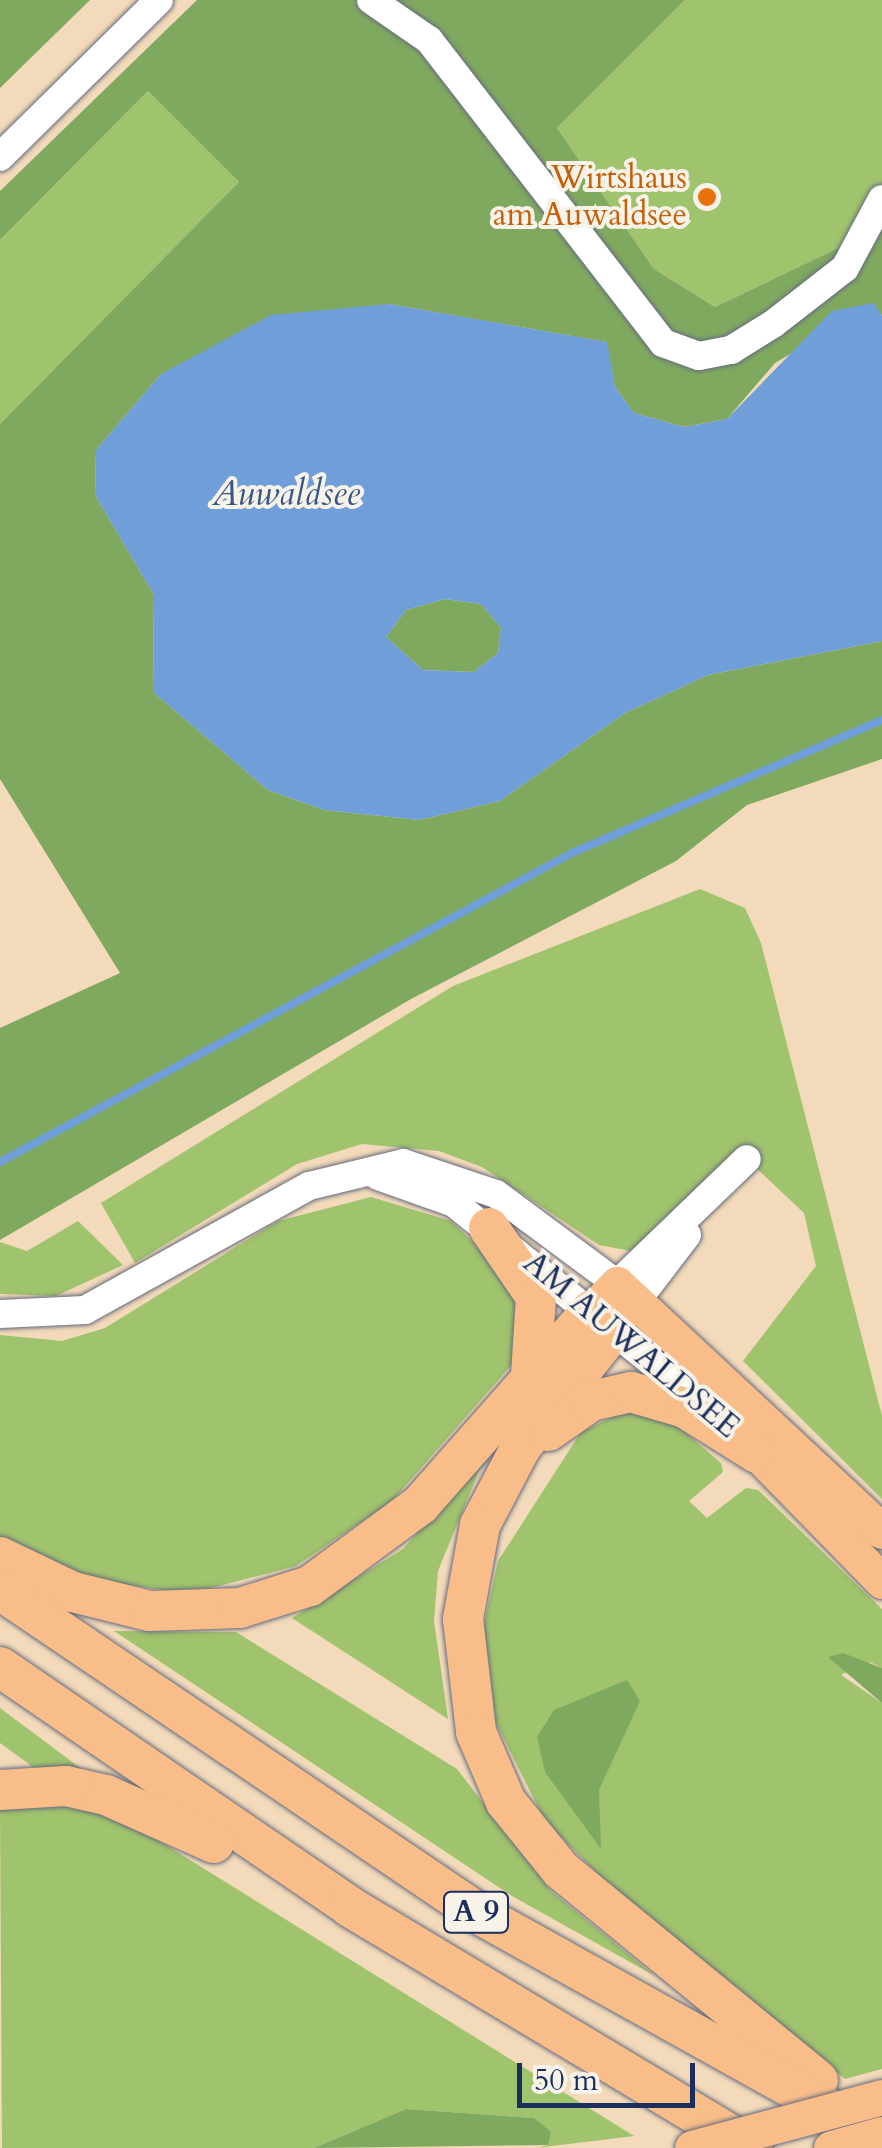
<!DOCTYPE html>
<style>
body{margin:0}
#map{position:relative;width:882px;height:2148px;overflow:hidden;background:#f2daba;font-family:Cardo,serif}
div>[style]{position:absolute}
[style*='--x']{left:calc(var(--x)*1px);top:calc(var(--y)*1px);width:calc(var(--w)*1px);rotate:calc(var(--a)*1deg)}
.green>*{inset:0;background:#a0c36d}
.forest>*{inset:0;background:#80a960}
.water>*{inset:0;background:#709ed8}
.stream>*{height:8px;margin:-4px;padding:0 4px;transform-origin:4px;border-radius:4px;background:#709ed8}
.roads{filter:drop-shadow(0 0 2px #666b7e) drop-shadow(0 0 2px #666b7e)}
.minor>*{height:28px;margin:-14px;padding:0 14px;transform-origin:14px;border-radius:14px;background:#fff}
.major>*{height:35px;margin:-17.5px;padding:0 17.5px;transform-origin:17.5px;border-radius:17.5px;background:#f9bd89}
.highway>*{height:40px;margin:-20px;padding:0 20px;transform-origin:20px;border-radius:20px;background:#f9bd89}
.bridges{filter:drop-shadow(0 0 2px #666b7e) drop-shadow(0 0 2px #666b7e)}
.major-bridge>*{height:35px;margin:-17.5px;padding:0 17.5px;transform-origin:17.5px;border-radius:17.5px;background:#f9bd89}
.dots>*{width:28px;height:28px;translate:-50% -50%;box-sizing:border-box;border:5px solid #f7f3e8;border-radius:50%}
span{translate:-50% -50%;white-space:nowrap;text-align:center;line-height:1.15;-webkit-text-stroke:8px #f7f3e8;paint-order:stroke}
.shield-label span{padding:2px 8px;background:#f7f3e8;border:2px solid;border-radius:8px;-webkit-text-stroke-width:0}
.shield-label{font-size:30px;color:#1b2f5e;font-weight:700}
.food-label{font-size:32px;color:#c56008}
.right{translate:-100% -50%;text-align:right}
.street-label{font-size:32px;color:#1b2f5e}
.water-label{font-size:35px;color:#395689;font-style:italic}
.scale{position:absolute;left:517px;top:2063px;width:178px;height:45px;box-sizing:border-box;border:5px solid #1b2f5e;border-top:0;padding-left:12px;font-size:30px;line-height:35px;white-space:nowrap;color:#1b2f5e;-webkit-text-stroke:8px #f7f3e8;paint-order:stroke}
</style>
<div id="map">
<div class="green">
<i style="clip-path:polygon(685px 0,882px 0,882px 227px,715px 307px,654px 269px,557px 128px)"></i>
<i style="clip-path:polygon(148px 91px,239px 182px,0 424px,0 240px)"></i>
<i style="clip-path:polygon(700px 889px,745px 908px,761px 943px,882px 1416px,882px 1499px,743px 1361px,816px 1266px,804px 1213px,737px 1150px,631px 1251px,599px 1245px,482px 1167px,439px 1151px,362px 1144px,297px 1164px,135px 1263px,101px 1203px,453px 986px)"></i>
<i style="clip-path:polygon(371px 1197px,451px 1221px,519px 1286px,513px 1363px,392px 1501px,296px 1566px,188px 1594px,91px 1579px,0 1540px,0 1335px,62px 1341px,105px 1328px,278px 1221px)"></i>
<i style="clip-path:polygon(78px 1221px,123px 1265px,56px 1296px,0 1294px,0 1242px,27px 1251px)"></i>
<i style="clip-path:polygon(545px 1390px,479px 1471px,438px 1571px,434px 1621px,448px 1719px,292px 1618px,403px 1549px)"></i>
<i style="clip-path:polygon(629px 1409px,672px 1421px,721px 1463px,723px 1472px,689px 1501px,707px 1518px,746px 1488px,758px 1490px,882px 1609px,882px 1668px,870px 1662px,841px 1675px,882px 1703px,882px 2069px,845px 2079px,626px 1902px,545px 1821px,496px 1723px,484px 1625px,498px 1561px,581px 1432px)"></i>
<i style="clip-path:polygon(114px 1631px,236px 1632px,457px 1769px,551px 1891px,655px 1976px,512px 1896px)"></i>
<i style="clip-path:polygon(0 1708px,83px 1770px,37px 1770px,0 1743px)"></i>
<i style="clip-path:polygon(0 1806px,84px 1806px,145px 1832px,634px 2136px,536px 2148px,548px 2145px,534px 2118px,406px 2109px,314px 2148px,2px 2148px)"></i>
</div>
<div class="forest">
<i style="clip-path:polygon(0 0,90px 0,0 88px)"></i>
<i style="clip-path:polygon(197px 0,685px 0,557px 128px,654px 269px,715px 307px,882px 227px,882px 316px,874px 304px,775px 363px,727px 419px,684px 427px,634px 413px,615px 387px,606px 342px,389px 304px,161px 374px,96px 450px,95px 495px,154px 595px,153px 692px,268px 790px,324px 810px,419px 820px,500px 801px,625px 713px,708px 675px,882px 641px,882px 759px,747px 805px,676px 861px,411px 999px,0 1240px,0 1028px,120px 973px,0 779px,0 424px,239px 182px,148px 91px,0 240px,0 191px)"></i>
<i style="clip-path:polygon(445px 599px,481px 604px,501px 628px,498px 653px,474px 672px,423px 670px,386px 637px,406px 610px)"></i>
<i style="clip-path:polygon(843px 1653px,882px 1668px,882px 1703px,828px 1657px)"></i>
<i style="clip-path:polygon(627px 1680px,640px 1701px,599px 1790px,601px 1849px,545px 1772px,537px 1737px,554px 1710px)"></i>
<i style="clip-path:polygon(406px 2109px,534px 2118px,551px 2132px,548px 2145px,314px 2148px)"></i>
</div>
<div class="water">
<i style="clip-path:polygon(evenodd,874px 303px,882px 316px,882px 641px,708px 675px,625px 713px,500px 801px,419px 820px,324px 810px,268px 790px,153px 692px,154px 595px,95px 495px,96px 450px,161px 374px,271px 315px,389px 304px,607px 342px,615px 387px,634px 413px,684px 427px,727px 419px,832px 311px,874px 303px,445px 599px,481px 604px,501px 628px,498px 653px,474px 672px,423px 670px,386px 637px,406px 610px,445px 599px)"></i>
</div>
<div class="stream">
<i style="--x:0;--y:1162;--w:650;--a:-28.38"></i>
<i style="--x:572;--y:853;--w:337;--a:-23.2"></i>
</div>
<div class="roads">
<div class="minor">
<i style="--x:371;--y:0;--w:70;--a:34.6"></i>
<i style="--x:429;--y:40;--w:383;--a:52.3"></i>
<i style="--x:663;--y:343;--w:38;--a:20"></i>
<i style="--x:699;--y:356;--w:33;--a:-11"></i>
<i style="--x:731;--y:350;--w:49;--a:-31.8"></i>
<i style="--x:773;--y:324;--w:91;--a:-37.9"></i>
<i style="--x:845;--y:268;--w:78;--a:-61.8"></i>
<i style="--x:0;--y:157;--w:223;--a:-44.6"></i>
<i style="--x:378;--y:1176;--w:81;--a:19.6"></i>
<i style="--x:454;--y:1203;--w:335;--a:38.8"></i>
<i style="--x:0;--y:1314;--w:85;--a:-2.7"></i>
<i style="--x:85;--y:1310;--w:256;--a:-29"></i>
<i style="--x:309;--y:1186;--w:97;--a:-13.7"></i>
<i style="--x:403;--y:1163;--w:98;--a:18.4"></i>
<i style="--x:496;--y:1194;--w:151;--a:36.6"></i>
<i style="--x:617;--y:1284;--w:180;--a:-43.9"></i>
<i style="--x:625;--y:1316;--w:102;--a:-52.6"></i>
</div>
<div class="major">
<i style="--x:592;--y:1310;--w:36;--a:-46"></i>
<i style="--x:617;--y:1284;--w:362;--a:43"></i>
<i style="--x:757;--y:1453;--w:179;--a:45.7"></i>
</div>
<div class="highway">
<i style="--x:489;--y:1228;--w:83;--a:55.7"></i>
<i style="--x:536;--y:1297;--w:78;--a:93.7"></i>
<i style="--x:615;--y:1328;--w:152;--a:128.3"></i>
<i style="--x:521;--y:1447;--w:88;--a:117.7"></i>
<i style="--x:480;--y:1525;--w:96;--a:100.3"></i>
<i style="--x:463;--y:1619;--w:114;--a:83.4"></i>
<i style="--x:476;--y:1732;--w:76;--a:66.8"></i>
<i style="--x:506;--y:1802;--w:87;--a:51"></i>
<i style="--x:561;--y:1870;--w:332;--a:39.3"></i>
<i style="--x:548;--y:1431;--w:52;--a:-34.9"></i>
<i style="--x:591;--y:1401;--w:41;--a:-12.7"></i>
<i style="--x:631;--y:1392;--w:56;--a:16.5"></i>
<i style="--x:685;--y:1408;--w:85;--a:32"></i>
<i style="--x:0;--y:1557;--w:81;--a:25.6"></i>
<i style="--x:73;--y:1592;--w:79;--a:13.9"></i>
<i style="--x:150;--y:1611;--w:90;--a:-1.9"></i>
<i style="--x:240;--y:1608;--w:73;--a:-17.4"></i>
<i style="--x:310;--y:1586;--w:137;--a:-36.4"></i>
<i style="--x:420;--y:1505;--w:260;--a:-48.6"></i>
<i style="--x:0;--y:1590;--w:581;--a:34.05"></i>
<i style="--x:481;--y:1915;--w:430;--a:29.1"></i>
<i style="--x:0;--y:1667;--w:424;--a:34.4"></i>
<i style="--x:350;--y:1907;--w:469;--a:30.9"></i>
<i style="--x:0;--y:1790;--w:66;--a:-3.5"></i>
<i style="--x:66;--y:1786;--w:41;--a:12.7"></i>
<i style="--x:106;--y:1795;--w:118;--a:24"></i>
</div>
</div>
<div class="bridges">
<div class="major-bridge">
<i style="--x:692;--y:2148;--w:197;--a:-15"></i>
<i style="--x:831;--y:2148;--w:53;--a:-15.4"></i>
</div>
</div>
<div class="dots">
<i style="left:707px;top:197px;background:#e8710a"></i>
</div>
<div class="shield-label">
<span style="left:476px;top:1912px">A 9</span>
</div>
<div class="food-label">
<span class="right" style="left:687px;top:197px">Wirtshaus<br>am Auwaldsee</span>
</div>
<div class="street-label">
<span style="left:631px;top:1345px;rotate:40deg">AM AUWALDSEE</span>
</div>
<div class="water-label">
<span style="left:286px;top:494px">Auwaldsee</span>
</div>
<div class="scale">50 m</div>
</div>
